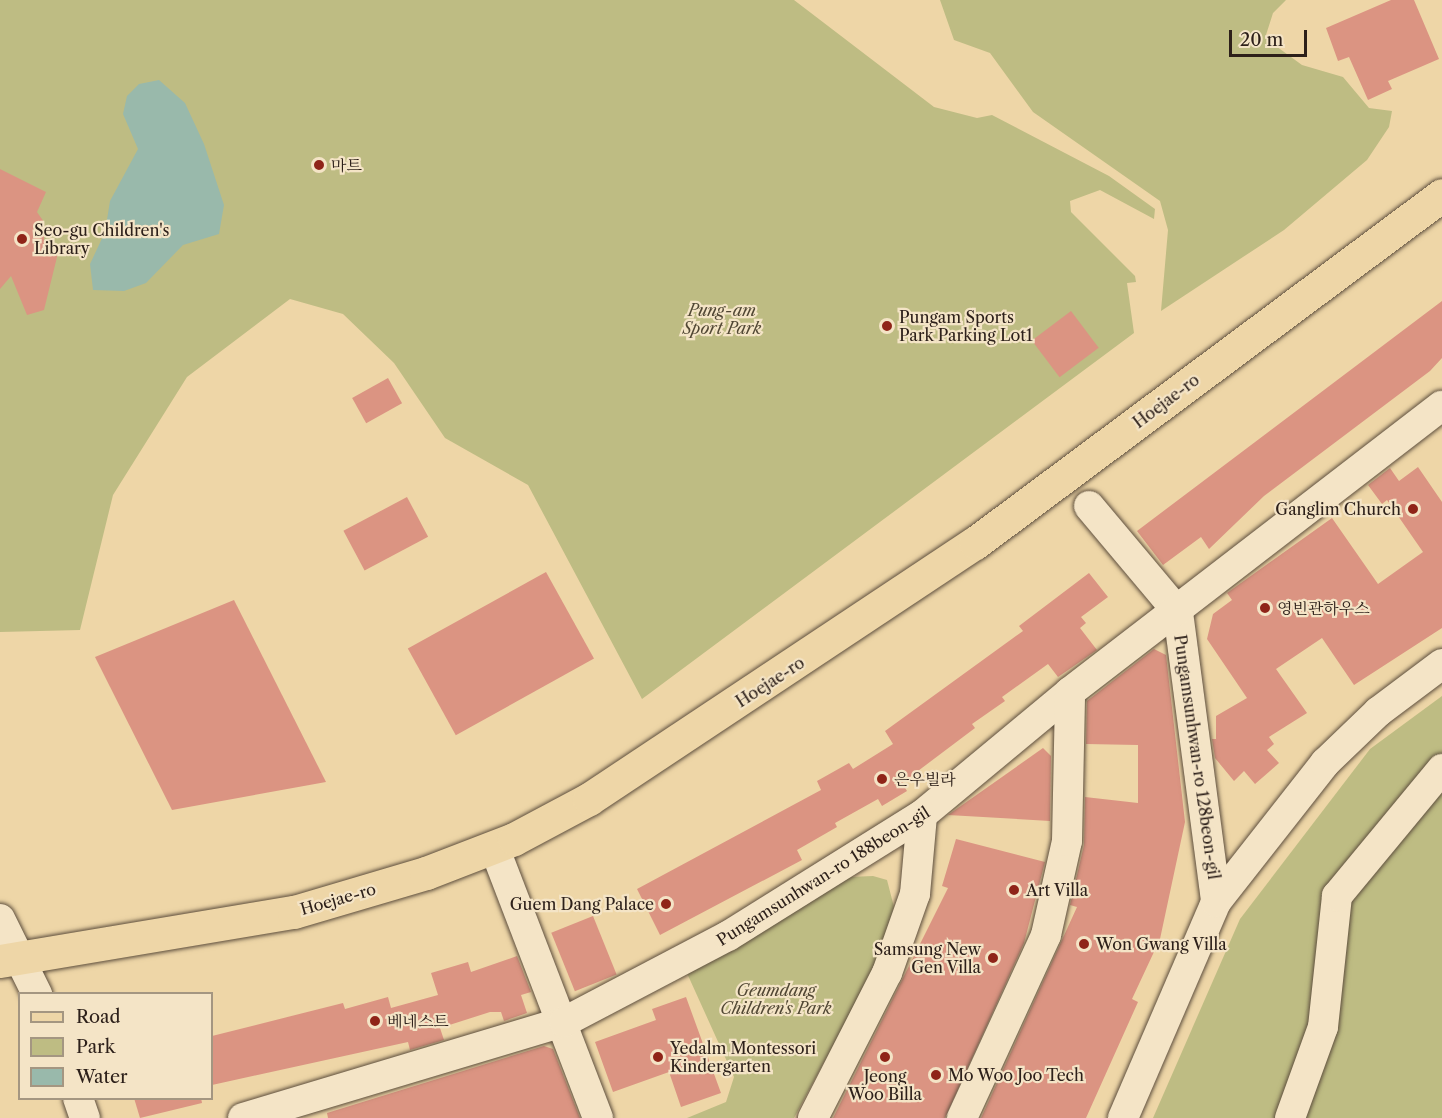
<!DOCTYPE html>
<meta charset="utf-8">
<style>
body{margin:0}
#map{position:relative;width:1442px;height:1118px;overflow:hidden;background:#eed6a7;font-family:"Libre Caslon Text","Noto Serif KR",serif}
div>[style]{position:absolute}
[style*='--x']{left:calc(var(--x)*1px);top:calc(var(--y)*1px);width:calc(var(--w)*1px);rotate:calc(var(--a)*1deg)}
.green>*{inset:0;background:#bebc83}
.water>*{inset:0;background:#99b9ab}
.building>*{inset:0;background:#db9482;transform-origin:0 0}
.roads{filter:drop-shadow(0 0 2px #5d4e3d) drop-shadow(0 0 2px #5d4e3d)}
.minor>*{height:30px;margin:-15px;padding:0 15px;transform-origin:15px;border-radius:15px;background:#f4e4c6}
.major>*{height:33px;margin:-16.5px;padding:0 16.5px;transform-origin:16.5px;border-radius:16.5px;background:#eed6a7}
.dots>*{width:16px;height:16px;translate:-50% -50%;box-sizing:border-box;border:3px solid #f4e4c6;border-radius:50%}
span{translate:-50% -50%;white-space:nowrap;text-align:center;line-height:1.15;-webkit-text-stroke:4.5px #f4e4c6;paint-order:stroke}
.poi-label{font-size:16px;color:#2d201a}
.left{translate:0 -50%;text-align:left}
.right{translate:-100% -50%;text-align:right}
.park-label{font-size:16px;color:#514734;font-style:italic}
.street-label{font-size:16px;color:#2d201a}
.legend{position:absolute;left:18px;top:992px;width:195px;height:108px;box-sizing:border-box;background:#f4e4c6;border:2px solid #a49681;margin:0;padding:8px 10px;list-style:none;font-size:18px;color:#2d201a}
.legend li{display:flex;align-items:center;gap:12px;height:30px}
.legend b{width:30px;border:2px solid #a49681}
.scale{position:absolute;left:1229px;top:30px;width:78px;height:27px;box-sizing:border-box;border:3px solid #2d201a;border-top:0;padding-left:8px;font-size:18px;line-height:21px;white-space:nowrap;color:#2d201a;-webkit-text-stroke:4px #f4e4c6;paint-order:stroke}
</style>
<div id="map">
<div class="green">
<i style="clip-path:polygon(0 0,794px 0,934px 107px,977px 118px,992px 115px,1109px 176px,1155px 209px,1154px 219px,1100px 190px,1070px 201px,1071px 212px,1135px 276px,1136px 282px,1127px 283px,1134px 333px,642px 699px,528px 485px,445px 438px,394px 363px,343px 314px,290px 299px,187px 377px,113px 495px,80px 630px,0 632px)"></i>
<i style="clip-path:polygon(940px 0,1286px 0,1273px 13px,1265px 38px,1302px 65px,1343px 77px,1369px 108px,1392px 111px,1389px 127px,1367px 160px,1284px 230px,1161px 311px,1168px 230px,1160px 201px,1033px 112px,990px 53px,954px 40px)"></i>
<i style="clip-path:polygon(1442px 696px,1442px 1118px,1153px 1118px,1240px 919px,1370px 749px)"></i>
<i style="clip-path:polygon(873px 876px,887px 880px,894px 907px,874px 969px,794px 1118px,687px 1118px,726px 1102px,734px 1077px,686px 971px,850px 877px)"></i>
</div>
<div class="water">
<i style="clip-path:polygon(159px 80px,185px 103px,204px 144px,224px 205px,219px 234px,183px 245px,146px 283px,124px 291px,93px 290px,90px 264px,105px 232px,110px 201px,138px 149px,123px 114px,127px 96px,139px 84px)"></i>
</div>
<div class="building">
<i style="clip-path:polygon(1391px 0,1414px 0,1439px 59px,1388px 81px,1392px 89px,1368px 100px,1349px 57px,1338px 61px,1326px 28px)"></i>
<i style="clip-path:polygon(0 169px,46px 192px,37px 212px,44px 222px,44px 245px,58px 253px,44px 310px,27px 315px,11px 276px,0 289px)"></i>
<i style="clip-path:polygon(1442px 301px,1442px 358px,1430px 371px,1264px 496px,1209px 549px,1201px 537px,1163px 565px,1137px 531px)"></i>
<i style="left:1071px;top:311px;width:46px;height:49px;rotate:53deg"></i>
<i style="left:388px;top:378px;width:29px;height:41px;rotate:61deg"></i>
<i style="clip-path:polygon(1418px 467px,1442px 502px,1442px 628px,1354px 685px,1322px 638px,1276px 669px,1307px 713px,1269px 737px,1274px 744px,1267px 750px,1279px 763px,1255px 784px,1244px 771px,1234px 781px,1215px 758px,1212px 739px,1216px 739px,1216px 716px,1247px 698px,1207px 639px,1213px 614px,1232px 600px,1227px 593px,1332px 518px,1378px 584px,1423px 552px,1387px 500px,1382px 504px,1368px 485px,1390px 468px,1399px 481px)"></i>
<i style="left:407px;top:497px;width:45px;height:72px;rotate:62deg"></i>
<i style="left:546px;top:572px;width:99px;height:158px;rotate:61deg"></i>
<i style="clip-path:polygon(1089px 573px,1108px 597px,1081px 617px,1086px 623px,1080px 628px,1097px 650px,1058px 677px,1048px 664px,1002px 697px,1005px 701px,972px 724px,975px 728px,902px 783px,907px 791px,882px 806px,878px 799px,835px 823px,837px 827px,797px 850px,802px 860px,660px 935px,637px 889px,821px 790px,817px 781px,849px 763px,853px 769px,893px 744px,885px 731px,1023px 631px,1019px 626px)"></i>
<i style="clip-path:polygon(234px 600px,326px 782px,172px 810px,95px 657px)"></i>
<i style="clip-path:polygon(1154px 649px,1166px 655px,1185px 822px,1160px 939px,1132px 999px,1138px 1002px,1086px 1118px,981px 1118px,1077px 907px,1070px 905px,1084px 845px,1085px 797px,1138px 803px,1138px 745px,1086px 744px,1087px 701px)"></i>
<i style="clip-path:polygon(1043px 748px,1051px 756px,1050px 821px,948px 815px)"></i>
<i style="clip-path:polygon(956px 839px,1045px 862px,1024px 943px,945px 1118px,833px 1118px,948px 888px,942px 886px)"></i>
<i style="left:593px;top:916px;width:63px;height:45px;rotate:68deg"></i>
<i style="clip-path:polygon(517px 956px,531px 992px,521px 995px,527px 1013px,504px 1021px,501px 1012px,490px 1012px,440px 1028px,444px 1040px,410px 1050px,408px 1042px,212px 1085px,212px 1036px,343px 1003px,345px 1009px,388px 997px,391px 1008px,438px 995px,431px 973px,468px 962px,471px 972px)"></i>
<i style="clip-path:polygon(686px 997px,721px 1093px,681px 1107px,669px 1072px,613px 1092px,595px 1042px,656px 1020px,652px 1009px)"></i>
<i style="clip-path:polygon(544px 1046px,553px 1049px,580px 1118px,328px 1118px,327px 1113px)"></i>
<i style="clip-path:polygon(134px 1098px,201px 1098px,202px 1103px,140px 1118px)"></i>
</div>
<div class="roads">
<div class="minor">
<i style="--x:1089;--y:506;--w:138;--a:50"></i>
<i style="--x:1178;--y:612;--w:292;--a:82.5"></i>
<i style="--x:494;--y:847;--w:290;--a:69"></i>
<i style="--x:0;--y:919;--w:84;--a:63.7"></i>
<i style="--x:78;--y:1098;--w:21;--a:71"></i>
<i style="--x:243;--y:1118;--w:335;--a:-16.7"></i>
<i style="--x:564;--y:1022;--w:185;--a:-27.7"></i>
<i style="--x:728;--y:936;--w:229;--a:-32"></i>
<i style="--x:922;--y:815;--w:192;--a:-39.7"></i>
<i style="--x:1070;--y:692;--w:469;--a:-37.6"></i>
<i style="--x:813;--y:1118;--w:163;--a:-63"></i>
<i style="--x:887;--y:973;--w:84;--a:-70.5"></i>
<i style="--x:915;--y:894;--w:79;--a:-84.9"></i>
<i style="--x:962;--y:1118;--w:201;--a:-65.3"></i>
<i style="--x:1046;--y:935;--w:96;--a:-77.4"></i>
<i style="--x:1067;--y:841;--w:149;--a:-88.8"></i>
<i style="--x:1123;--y:1118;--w:235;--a:-66.7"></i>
<i style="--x:1216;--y:902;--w:177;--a:-51.9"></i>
<i style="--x:1325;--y:763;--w:74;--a:-43.9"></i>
<i style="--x:1378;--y:712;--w:80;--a:-36.9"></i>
<i style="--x:1290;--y:1118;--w:97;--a:-70.1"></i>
<i style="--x:1323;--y:1027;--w:132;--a:-83.9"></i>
<i style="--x:1337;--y:896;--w:165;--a:-50.4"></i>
</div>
<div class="major">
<i style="--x:0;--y:961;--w:298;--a:-9.5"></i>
<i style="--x:294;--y:912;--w:138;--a:-16.5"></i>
<i style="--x:426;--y:873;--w:94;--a:-21.1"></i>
<i style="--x:514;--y:839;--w:85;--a:-28.1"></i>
<i style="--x:589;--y:799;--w:463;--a:-33.6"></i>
<i style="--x:975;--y:543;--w:582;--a:-36.69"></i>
</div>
</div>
<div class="dots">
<i style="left:319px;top:165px;background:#8f2418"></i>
<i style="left:22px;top:239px;background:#8f2418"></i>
<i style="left:887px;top:326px;background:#8f2418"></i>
<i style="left:1413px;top:509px;background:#8f2418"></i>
<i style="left:1265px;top:608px;background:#8f2418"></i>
<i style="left:882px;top:779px;background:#8f2418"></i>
<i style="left:1014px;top:890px;background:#8f2418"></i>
<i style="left:666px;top:904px;background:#8f2418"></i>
<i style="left:1084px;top:944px;background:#8f2418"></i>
<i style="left:993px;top:958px;background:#8f2418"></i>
<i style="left:375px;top:1021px;background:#8f2418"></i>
<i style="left:658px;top:1057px;background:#8f2418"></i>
<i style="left:885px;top:1057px;background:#8f2418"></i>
<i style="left:936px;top:1075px;background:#8f2418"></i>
</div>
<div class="poi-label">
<span class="left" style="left:331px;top:165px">마트</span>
<span class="left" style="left:34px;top:239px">Seo-gu Children's<br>Library</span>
<span class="left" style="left:899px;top:326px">Pungam Sports<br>Park Parking Lot1</span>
<span class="right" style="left:1401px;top:509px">Ganglim Church</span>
<span class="left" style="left:1277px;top:608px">영빈관하우스</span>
<span class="left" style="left:894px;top:779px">은우빌라</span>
<span class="left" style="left:1026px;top:890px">Art Villa</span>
<span class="right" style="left:654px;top:904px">Guem Dang Palace</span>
<span class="left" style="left:1096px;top:944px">Won Gwang Villa</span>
<span class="right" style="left:981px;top:958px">Samsung New<br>Gen Villa</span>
<span class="left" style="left:387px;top:1021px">베네스트</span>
<span class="left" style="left:670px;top:1057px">Yedalm Montessori<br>Kindergarten</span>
<span class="left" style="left:948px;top:1075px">Mo Woo Joo Tech</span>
<span style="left:885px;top:1085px">Jeong<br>Woo Billa</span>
</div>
<div class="park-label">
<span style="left:722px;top:319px">Pung-am<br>Sport Park</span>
<span style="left:776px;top:999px">Geumdang<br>Children's Park</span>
</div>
<div class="street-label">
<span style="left:1166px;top:401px;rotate:-37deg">Hoejae-ro</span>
<span style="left:770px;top:682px;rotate:-33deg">Hoejae-ro</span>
<span style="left:1197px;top:757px;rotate:82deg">Pungamsunhwan-ro 128beon-gil</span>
<span style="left:823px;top:876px;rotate:-32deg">Pungamsunhwan-ro 188beon-gil</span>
<span style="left:338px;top:899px;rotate:-16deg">Hoejae-ro</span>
</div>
<ul class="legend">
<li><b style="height:8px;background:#eed6a7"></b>Road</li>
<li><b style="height:16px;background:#bebc83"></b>Park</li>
<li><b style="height:16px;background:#99b9ab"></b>Water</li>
</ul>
<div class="scale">20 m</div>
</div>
